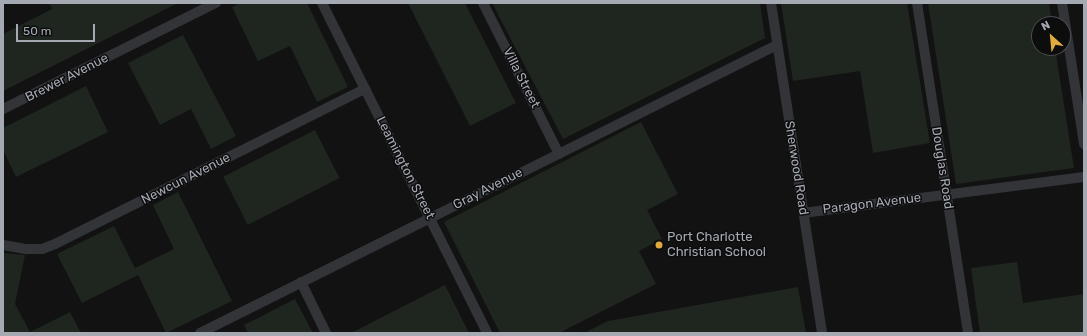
<!DOCTYPE html>
<style>
body{margin:0}
#map{position:relative;width:1087px;height:336px;overflow:hidden;background:#121213;font-family:Rubik,sans-serif}
div>[style]{position:absolute}
[style*='--x']{left:calc(var(--x)*1px);top:calc(var(--y)*1px);width:calc(var(--w)*1px);rotate:calc(var(--a)*1deg)}
.green>*{inset:0;background:#1f251f;transform-origin:0 0}
.minor>*{height:10px;margin:-5px;padding:0 5px;transform-origin:5px;border-radius:5px;background:#333438}
.dots>*{width:11px;height:11px;translate:-50% -50%;box-sizing:border-box;border:2px solid #0d0d0e;border-radius:50%}
span{translate:-50% -50%;white-space:nowrap;text-align:center;line-height:1.15;-webkit-text-stroke:3px #0d0d0e;paint-order:stroke}
.street-label{font-size:13px;color:#a5a9b2}
.poi-label{font-size:13px;color:#a5a9b2}
.left{translate:0 -50%;text-align:left}
.frame{position:absolute;inset:0;border:4px solid #a5a9b2;pointer-events:none}
.north{position:absolute;left:1031px;top:16px;width:40px;height:40px;box-sizing:border-box;background:#0d0d0e;border:1px solid #4a4b50;border-radius:50%;rotate:333deg;font-size:11px;font-weight:700;line-height:16px;text-align:center;color:#a5a9b2}
.north::after{content:'';display:block;margin:auto;width:14px;height:18px;background:#dfab3e;clip-path:polygon(50% 0,100% 100%,50% 72%,0 100%)}
.scale{position:absolute;left:16px;top:24px;width:79px;height:18px;box-sizing:border-box;border:2px solid #a5a9b2;border-top:0;padding-left:5px;font-size:12px;line-height:14px;white-space:nowrap;color:#a5a9b2;-webkit-text-stroke:3px #0d0d0e;paint-order:stroke}
</style>
<div id="map">
<div class="green">
<i style="clip-path:polygon(49px 3px,178px 3px,3px 91px,3px 34px,52px 9px)"></i>
<i style="clip-path:polygon(240px 3px,307px 3px,348px 87px,317px 102px,290px 46px,258px 61px,232px 7px)"></i>
<i style="clip-path:polygon(408px 3px,465px 3px,516px 103px,470px 126px)"></i>
<i style="clip-path:polygon(492px 3px,760px 3px,765px 38px,563px 139px)"></i>
<i style="clip-path:polygon(781px 3px,907px 3px,930px 143px,873px 153px,860px 71px,793px 81px)"></i>
<i style="clip-path:polygon(928px 3px,1049px 3px,1052px 24px,1039px 24px,1039px 48px,1055px 48px,1074px 168px,956px 184px)"></i>
<i style="clip-path:polygon(183px 35px,236px 136px,211px 149px,191px 109px,160px 125px,128px 63px)"></i>
<i style="clip-path:polygon(86px 86px,108px 132px,16px 177px,3px 150px,3px 128px)"></i>
<i style="clip-path:polygon(641px 122px,678px 194px,647px 210px,662px 239px,639px 251px,656px 284px,559px 333px,500px 333px,444px 222px)"></i>
<i style="left:315px;top:130px;width:54px;height:103px;rotate:63deg"></i>
<i style="clip-path:polygon(178px 192px,232px 301px,166px 333px,138px 275px,82px 303px,57px 254px,114px 226px,135px 268px,174px 249px,153px 205px)"></i>
<i style="clip-path:polygon(3px 253px,25px 255px,15px 304px,30px 332px,70px 312px,81px 333px,3px 333px)"></i>
<i style="clip-path:polygon(1017px 262px,1023px 303px,1084px 294px,1084px 333px,980px 333px,971px 268px)"></i>
<i style="clip-path:polygon(445px 285px,469px 333px,351px 333px)"></i>
<i style="clip-path:polygon(798px 287px,806px 333px,584px 333px,608px 321px)"></i>
<i style="clip-path:polygon(295px 299px,313px 333px,248px 333px,244px 325px)"></i>
</div>
<div class="minor">
<i style="--x:322;--y:3;--w:369;--a:63.4"></i>
<i style="--x:483;--y:3;--w:169;--a:63.3"></i>
<i style="--x:771;--y:3;--w:334;--a:81.2"></i>
<i style="--x:917;--y:3;--w:334;--a:81.2"></i>
<i style="--x:1062;--y:3;--w:143;--a:81.1"></i>
<i style="--x:3;--y:109;--w:238;--a:-26.5"></i>
<i style="--x:803;--y:213;--w:283;--a:-7.3"></i>
<i style="--x:3;--y:245;--w:23;--a:10"></i>
<i style="--x:26;--y:249;--w:16;--a:0"></i>
<i style="--x:42;--y:249;--w:14;--a:-21"></i>
<i style="--x:55;--y:244;--w:347;--a:-26.6"></i>
<i style="--x:301;--y:282;--w:57;--a:63.9"></i>
<i style="--x:200;--y:333;--w:645;--a:-26.53"></i>
</div>
<div class="dots">
<i style="left:659px;top:245px;background:#dfab3e"></i>
</div>
<div class="street-label">
<span style="left:67px;top:78px;rotate:-27deg">Brewer Avenue</span>
<span style="left:521px;top:78px;rotate:63deg">Villa Street</span>
<span style="left:405px;top:168px;rotate:63deg">Leamington Street</span>
<span style="left:796px;top:168px;rotate:81deg">Sherwood Road</span>
<span style="left:942px;top:168px;rotate:81deg">Douglas Road</span>
<span style="left:186px;top:179px;rotate:-27deg">Newcun Avenue</span>
<span style="left:488px;top:189px;rotate:-27deg">Gray Avenue</span>
<span style="left:872px;top:204px;rotate:-7deg">Paragon Avenue</span>
</div>
<div class="poi-label">
<span class="left" style="left:667px;top:245px">Port Charlotte<br>Christian School</span>
</div>
<div class="frame"></div>
<div class="north">N</div>
<div class="scale">50 m</div>
</div>
